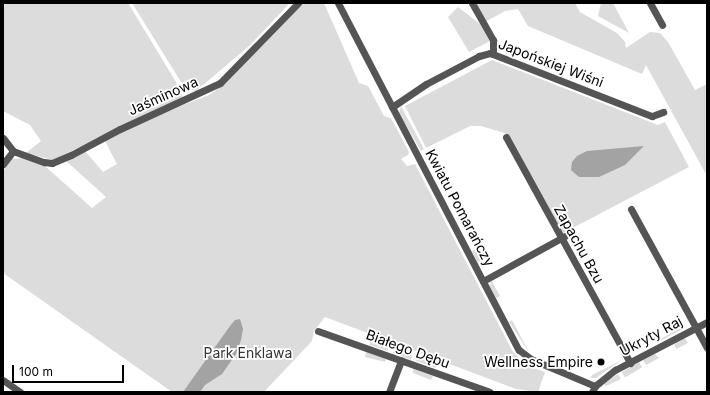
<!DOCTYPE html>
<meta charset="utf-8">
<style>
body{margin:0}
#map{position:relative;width:710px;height:395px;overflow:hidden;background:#fff;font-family:Inter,sans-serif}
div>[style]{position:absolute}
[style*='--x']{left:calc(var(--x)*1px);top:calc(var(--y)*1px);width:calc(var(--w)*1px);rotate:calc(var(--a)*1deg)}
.green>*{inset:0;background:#dcdcdc;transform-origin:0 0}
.water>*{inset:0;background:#a3a3a3}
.street>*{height:7px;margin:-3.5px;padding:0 3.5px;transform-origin:3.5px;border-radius:3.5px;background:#555}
.dots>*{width:11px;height:11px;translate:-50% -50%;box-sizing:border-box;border:2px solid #fff;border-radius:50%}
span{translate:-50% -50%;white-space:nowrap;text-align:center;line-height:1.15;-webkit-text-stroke:3.5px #fff;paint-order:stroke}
.street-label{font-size:14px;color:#000}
.park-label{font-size:14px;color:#333}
.poi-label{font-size:14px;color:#000}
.right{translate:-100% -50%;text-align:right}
.frame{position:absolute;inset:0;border:4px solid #000;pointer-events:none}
.scale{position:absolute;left:12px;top:365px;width:112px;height:18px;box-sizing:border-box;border:2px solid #000;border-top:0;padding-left:5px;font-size:12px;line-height:14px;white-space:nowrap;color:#000;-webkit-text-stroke:3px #fff;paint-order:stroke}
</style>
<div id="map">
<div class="green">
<i style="clip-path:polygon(3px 3px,128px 3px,176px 82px,183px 98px,53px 160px,26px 153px,41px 141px,30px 125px,3px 111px)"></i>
<i style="clip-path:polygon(132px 3px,290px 3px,249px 46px,196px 91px,187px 88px,181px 82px)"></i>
<i style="clip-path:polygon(304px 3px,324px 3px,359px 83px,368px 86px,384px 116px,391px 118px,409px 152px,408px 155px,401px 159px,407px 166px,415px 164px,513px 352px,527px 366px,545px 372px,538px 392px,516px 389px,325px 317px,314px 331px,312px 341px,264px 392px,172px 392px,3px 273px,3px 171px,12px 159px,22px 158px,46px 167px,92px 208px,106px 197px,65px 160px,85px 151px,103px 172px,117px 164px,105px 141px,152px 117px,209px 95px,226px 83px)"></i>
<i style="clip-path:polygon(475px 3px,575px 3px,580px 12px,617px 33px,625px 42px,626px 48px,650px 32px,660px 33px,668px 42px,695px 90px,707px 84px,707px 176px,646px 65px,642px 74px,528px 26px,518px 9px,505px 11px,485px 22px)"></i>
<i style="clip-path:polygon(601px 3px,613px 3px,629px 33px,598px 16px)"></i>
<i style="clip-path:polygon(458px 7px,480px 24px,490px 41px,469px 52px,448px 17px)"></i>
<i style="clip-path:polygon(492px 60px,658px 125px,665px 122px,689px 167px,563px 233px,508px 134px,481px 126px,470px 126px,426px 148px,405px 106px)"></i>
<i style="clip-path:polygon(401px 106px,424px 149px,421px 151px,399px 113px)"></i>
<i style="clip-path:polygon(476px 249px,483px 261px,479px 265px,472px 251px)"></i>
<i style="clip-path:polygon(491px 280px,500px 296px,496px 298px,490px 286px)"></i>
<i style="clip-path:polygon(512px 320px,530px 354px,509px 322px)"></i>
<i style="clip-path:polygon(680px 328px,681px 330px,658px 342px,657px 341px)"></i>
<i style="clip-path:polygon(685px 338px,688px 343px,676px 349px,674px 344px)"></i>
<i style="clip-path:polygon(371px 340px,388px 347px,388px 351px,369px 345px)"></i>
<i style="clip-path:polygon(395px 349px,412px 355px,411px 360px,393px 353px)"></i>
<i style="clip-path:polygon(366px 352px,386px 359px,385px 362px,365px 357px)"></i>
<i style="clip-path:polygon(655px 354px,659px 358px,646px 365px,643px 360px)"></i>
<i style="clip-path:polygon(419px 357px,437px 364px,436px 368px,416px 361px)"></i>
<i style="clip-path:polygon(622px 360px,596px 378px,590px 378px,592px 375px)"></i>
<i style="left:639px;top:362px;width:6px;height:20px;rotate:59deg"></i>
<i style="clip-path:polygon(413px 369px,433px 376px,431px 380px,413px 373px)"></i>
<i style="clip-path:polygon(618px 374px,621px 379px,606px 386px,604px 384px)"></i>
</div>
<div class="water">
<i style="clip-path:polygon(644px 146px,625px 165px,599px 177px,579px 177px,571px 170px,572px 162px,577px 156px,587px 151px)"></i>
<i style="clip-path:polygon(240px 319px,243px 329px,241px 340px,236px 354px,222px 374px,205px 385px,200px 392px,183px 392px,230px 326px,235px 320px)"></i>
</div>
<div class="street">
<i style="--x:338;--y:3;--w:391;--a:62.5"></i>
<i style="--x:519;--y:350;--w:15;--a:37"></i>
<i style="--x:531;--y:359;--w:69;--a:22.9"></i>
<i style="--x:472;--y:3;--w:43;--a:60.4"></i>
<i style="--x:493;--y:40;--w:14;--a:90"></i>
<i style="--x:650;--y:3;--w:25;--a:61"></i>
<i style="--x:392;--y:107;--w:41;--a:-34.1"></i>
<i style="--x:426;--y:84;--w:60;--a:-27.8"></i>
<i style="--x:479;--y:56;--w:11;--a:-15"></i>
<i style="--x:490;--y:53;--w:174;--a:21.3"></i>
<i style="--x:652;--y:116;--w:12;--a:-20"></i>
<i style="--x:506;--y:137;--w:258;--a:61.2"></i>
<i style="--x:3;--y:138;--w:16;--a:52"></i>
<i style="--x:13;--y:151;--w:33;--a:20"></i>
<i style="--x:44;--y:162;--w:8;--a:7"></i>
<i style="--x:52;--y:163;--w:21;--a:-23"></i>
<i style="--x:71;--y:155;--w:55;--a:-28"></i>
<i style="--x:120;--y:129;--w:110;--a:-24.7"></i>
<i style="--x:220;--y:83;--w:112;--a:-45.7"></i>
<i style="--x:3;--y:164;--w:16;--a:-52"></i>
<i style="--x:631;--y:209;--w:158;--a:61.3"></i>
<i style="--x:483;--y:281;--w:94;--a:-28.8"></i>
<i style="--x:318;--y:331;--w:182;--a:19.5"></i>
<i style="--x:3;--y:380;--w:21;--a:35"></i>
<i style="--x:389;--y:392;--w:34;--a:-69"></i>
<i style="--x:592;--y:392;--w:7;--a:-63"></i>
<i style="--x:595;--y:386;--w:26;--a:-39"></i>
<i style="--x:615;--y:370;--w:104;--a:-27.6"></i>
</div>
<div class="dots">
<i style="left:601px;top:362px;background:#000"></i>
</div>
<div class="street-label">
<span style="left:551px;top:63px;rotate:21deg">Japońskiej Wiśni</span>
<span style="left:163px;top:96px;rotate:-24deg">Jaśminowa</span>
<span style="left:460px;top:208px;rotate:62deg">Kwiatu Pomarańczy</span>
<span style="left:579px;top:244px;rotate:61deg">Zapachu Bzu</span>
<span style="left:651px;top:336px;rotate:-28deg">Ukryty Raj</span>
<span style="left:408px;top:349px;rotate:20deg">Białego Dębu</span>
</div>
<div class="park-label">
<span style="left:248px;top:353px">Park Enklawa</span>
</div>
<div class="poi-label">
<span class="right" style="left:593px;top:362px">Wellness Empire</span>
</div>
<div class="frame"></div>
<div class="scale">100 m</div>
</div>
